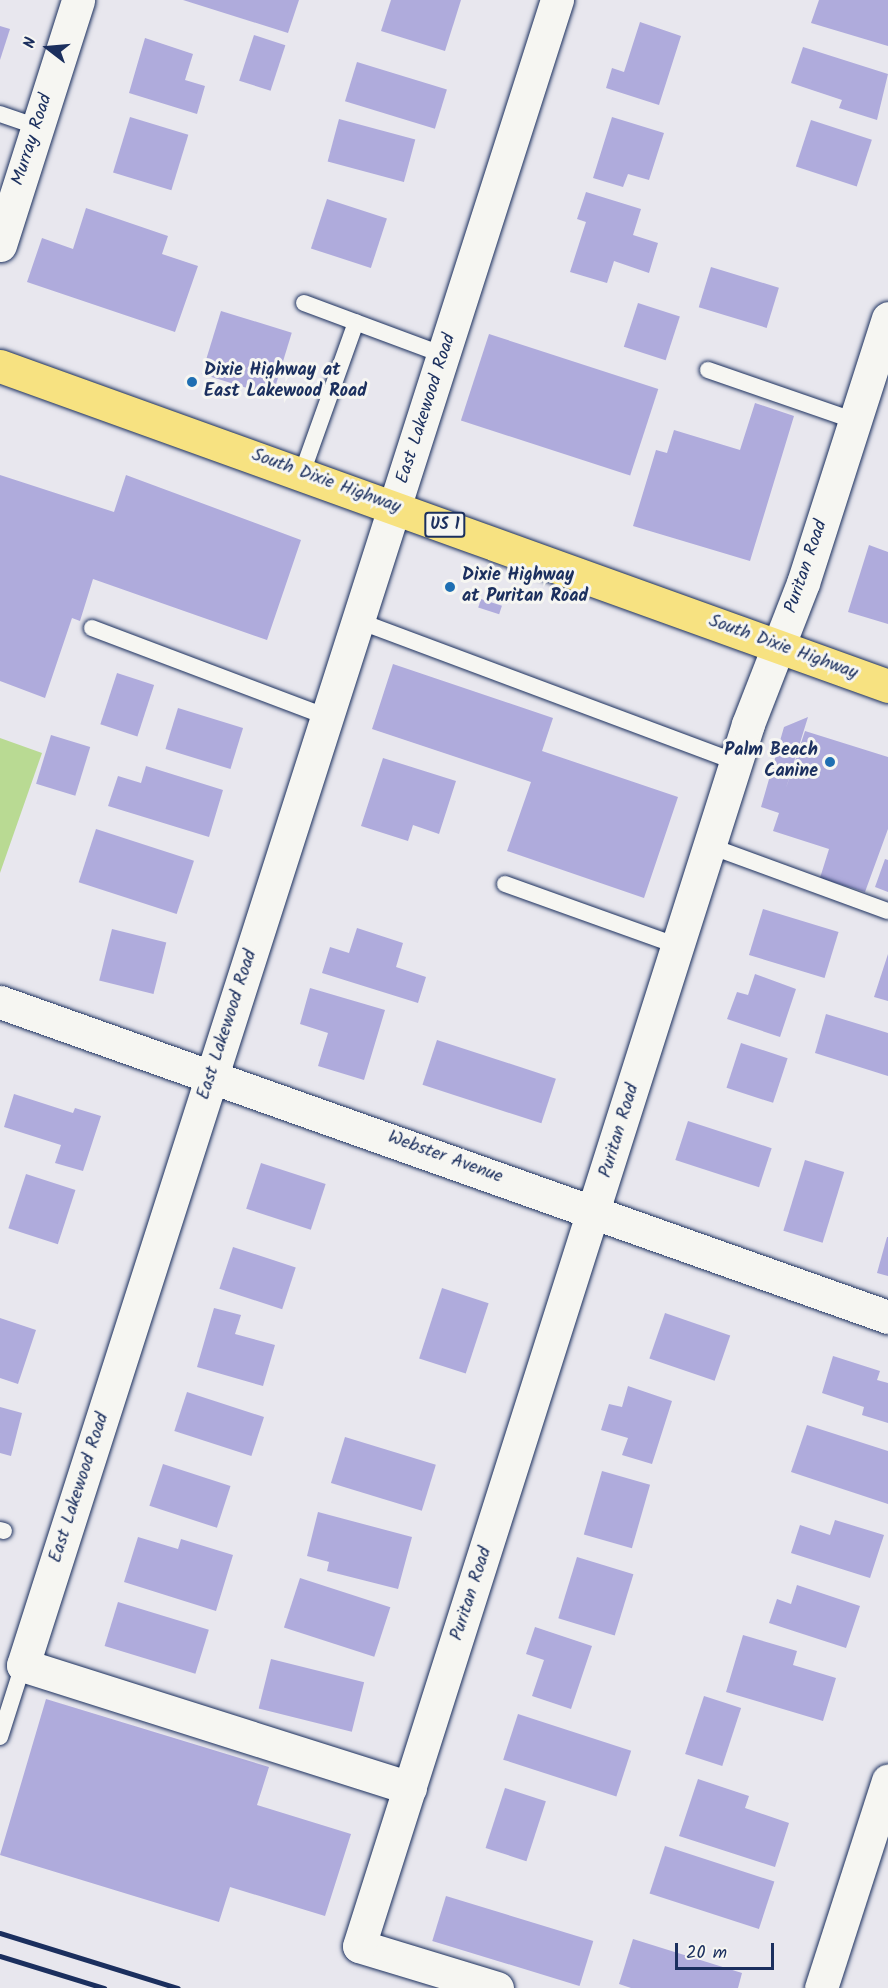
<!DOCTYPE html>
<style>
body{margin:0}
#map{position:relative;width:888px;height:1988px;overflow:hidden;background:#e8e7ee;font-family:Kalam,sans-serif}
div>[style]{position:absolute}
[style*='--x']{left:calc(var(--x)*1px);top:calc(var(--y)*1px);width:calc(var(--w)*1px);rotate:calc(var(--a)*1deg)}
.green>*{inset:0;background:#b9da93}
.building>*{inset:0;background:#afabdc;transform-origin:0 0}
.roads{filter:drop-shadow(0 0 2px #1b2f5e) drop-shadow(0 0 2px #1b2f5e)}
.service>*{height:16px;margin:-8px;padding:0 8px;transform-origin:8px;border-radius:8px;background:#f6f6f2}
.minor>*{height:33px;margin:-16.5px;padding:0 16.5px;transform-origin:16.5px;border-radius:16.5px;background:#f6f6f2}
.primary>*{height:33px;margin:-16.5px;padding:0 16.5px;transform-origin:16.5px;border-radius:16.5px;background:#f7e281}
.rail>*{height:4.5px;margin:-2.25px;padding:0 2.25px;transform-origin:2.25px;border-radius:2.25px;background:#1b2f5e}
.dots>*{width:16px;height:16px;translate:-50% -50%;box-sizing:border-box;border:3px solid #f6f6f2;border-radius:50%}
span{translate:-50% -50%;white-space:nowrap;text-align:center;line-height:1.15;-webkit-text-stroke:6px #f6f6f2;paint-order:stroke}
.shield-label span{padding:2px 4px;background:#f6f6f2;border:2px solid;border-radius:4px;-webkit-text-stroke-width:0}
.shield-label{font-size:16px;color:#1b2f5e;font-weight:700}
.street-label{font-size:18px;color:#1b2f5e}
.poi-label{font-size:18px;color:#1b2f5e;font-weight:700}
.left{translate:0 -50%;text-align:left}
.right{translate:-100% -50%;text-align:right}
.north{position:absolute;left:18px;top:18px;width:60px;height:60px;-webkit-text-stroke:4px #f6f6f2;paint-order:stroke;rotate:286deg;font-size:16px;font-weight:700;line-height:24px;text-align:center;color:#1b2f5e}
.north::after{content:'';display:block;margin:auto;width:21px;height:27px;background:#1b2f5e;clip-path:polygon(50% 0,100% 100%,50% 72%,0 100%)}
.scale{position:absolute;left:675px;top:1943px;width:99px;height:27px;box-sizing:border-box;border:3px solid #1b2f5e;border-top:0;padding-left:8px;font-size:18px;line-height:21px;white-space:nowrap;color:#1b2f5e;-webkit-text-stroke:4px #f6f6f2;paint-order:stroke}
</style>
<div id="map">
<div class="green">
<i style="clip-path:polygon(0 738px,42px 753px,0 873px)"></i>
</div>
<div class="building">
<i style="clip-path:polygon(183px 0,299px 0,288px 33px)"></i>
<i style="clip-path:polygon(391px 0,461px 0,445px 51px,381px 31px)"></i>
<i style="clip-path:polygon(819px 0,888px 0,888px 46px,811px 23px)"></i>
<i style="clip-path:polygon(640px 22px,681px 36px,659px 105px,606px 88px,612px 68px,624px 72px)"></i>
<i style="clip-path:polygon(0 26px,10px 29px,0 60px)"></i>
<i style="left:254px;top:35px;width:33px;height:48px;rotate:18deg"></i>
<i style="clip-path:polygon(145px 38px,193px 54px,185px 80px,205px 86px,197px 114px,129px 93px)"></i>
<i style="clip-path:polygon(803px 47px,888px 74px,877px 120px,839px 108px,842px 100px,791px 83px)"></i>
<i style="left:357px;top:62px;width:94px;height:41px;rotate:17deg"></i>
<i style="left:130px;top:117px;width:61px;height:58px;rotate:17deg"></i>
<i style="clip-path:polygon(612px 117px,664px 133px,649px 180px,628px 174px,623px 187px,593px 178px)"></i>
<i style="left:339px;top:119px;width:79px;height:44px;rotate:15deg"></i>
<i style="left:811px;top:120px;width:64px;height:49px;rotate:18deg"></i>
<i style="clip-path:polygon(586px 192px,641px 209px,633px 235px,658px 243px,649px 273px,614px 261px,607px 283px,570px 272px,586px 222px,577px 219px)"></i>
<i style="left:327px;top:199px;width:63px;height:52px;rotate:18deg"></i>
<i style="clip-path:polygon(86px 208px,168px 236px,162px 254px,198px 266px,175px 332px,27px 282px,42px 238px,73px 249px)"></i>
<i style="left:711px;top:267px;width:71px;height:42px;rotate:17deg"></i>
<i style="left:638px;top:303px;width:44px;height:46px;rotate:18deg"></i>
<i style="left:221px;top:311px;width:74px;height:66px;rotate:17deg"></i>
<i style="left:489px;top:334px;width:178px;height:91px;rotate:18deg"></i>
<i style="clip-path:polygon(755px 403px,794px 416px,750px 561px,633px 526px,656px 450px,667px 453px,674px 430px,740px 450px)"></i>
<i style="clip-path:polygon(0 475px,114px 512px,126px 475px,301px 540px,267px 640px,93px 579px,80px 621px,72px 618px,45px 698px,0 681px)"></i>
<i style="clip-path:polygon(869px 545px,888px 552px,888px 624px,848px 612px)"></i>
<i style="left:481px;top:599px;width:22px;height:9px;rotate:18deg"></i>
<i style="clip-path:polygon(393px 664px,553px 718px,542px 751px,678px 797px,644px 898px,507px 851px,531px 782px,372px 729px)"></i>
<i style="left:117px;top:673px;width:39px;height:54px;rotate:18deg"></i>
<i style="left:178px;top:708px;width:68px;height:43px;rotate:17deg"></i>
<i style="clip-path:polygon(808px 717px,786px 788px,805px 731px,888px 757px,888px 829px,865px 892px,820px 878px,829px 849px,773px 831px,779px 813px,761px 807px,784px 727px)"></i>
<i style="left:51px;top:735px;width:41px;height:51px;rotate:17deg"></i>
<i style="clip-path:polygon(383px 758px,456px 781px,439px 834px,413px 825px,408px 841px,361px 826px)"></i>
<i style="clip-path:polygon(146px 766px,223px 790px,209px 837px,108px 806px,118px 776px,141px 783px)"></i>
<i style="left:96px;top:829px;width:103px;height:56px;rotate:18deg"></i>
<i style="clip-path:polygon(885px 859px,888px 860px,888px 892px,875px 887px)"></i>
<i style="left:763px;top:909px;width:79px;height:48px;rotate:17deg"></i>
<i style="clip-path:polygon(357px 928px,403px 943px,396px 967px,426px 977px,418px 1003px,322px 973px,330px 947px,349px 953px)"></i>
<i style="left:112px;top:929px;width:56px;height:53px;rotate:14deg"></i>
<i style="clip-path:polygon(888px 954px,888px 1001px,874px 997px)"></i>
<i style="clip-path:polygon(755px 974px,796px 989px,780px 1037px,727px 1019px,737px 992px,748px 995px)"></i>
<i style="clip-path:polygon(310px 988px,385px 1010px,364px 1080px,318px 1066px,328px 1033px,300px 1024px)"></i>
<i style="clip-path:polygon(826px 1014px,888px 1033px,888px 1076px,815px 1053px)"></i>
<i style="left:437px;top:1040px;width:125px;height:47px;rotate:18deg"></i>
<i style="left:741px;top:1043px;width:49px;height:47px;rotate:18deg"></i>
<i style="clip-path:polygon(14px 1094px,73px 1113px,75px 1108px,101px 1116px,83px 1171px,55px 1163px,61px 1145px,4px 1127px)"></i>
<i style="left:688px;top:1121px;width:88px;height:41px;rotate:18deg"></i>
<i style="left:805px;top:1160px;width:41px;height:74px;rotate:17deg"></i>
<i style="left:261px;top:1163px;width:68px;height:48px;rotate:18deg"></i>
<i style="left:26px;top:1174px;width:52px;height:57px;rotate:18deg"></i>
<i style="clip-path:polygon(887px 1237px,888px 1237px,888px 1276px,877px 1273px)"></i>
<i style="left:233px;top:1247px;width:66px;height:44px;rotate:18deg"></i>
<i style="left:442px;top:1288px;width:49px;height:74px;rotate:18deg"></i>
<i style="clip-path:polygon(214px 1308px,241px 1315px,235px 1334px,275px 1345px,263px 1386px,197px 1367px)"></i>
<i style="left:665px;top:1313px;width:69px;height:48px;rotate:19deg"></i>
<i style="clip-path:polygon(0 1318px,36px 1330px,18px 1384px,0 1378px)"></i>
<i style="clip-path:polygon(833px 1356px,880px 1371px,877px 1380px,888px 1383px,888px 1423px,862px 1415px,864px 1407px,822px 1393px)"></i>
<i style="clip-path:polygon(628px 1386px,672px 1401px,652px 1464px,622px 1455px,628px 1438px,601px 1430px,609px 1404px,622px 1407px)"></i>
<i style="left:187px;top:1392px;width:81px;height:41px;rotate:18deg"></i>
<i style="clip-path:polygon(0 1407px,22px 1413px,11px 1456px,0 1453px)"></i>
<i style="clip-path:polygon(807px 1425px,888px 1451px,888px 1504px,791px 1472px)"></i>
<i style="left:345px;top:1437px;width:95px;height:48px;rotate:17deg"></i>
<i style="left:163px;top:1464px;width:71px;height:44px;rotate:18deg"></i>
<i style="left:602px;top:1471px;width:50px;height:66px;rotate:16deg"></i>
<i style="clip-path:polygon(318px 1512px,412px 1537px,398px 1589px,327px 1571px,329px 1562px,307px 1556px)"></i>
<i style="clip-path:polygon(835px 1520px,884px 1535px,870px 1578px,791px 1553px,800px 1525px,830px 1535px)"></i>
<i style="clip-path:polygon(138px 1537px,178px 1549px,181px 1539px,233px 1555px,216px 1611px,124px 1582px)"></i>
<i style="left:577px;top:1557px;width:59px;height:64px;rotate:17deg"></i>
<i style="left:300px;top:1578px;width:95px;height:52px;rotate:18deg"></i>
<i style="clip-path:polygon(797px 1585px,860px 1606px,846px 1648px,769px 1623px,777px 1599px,791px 1604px)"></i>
<i style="left:118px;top:1602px;width:95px;height:46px;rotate:17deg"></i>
<i style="clip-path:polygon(535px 1627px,592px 1646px,571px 1709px,532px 1696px,544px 1660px,526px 1654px)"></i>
<i style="clip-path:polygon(743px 1635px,797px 1651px,793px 1665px,836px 1678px,823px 1721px,726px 1692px)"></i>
<i style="left:271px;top:1659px;width:96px;height:51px;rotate:14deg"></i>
<i style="left:704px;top:1696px;width:39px;height:61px;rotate:18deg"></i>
<i style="clip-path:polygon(46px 1699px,269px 1767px,257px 1805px,351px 1834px,325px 1916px,230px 1887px,219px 1922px,0 1855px)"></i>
<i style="left:518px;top:1714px;width:119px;height:48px;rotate:18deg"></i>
<i style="clip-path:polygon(698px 1779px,749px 1796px,745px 1808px,789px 1823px,775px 1867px,679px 1836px)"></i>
<i style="left:505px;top:1788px;width:43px;height:63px;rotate:18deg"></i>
<i style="left:665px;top:1846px;width:115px;height:50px;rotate:18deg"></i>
<i style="left:446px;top:1896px;width:154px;height:47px;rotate:17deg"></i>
<i style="clip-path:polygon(633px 1939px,742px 1973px,738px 1988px,631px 1988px,619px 1984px)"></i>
</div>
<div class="roads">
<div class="service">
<i style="--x:0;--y:114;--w:40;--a:18.9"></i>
<i style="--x:304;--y:303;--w:149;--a:20.4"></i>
<i style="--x:708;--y:370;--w:156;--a:19.1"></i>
<i style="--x:302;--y:473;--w:160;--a:-70.3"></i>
<i style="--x:359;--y:621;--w:403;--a:20.5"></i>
<i style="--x:92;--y:628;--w:252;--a:20.7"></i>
<i style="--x:710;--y:846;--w:189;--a:20.1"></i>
<i style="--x:505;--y:884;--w:184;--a:19.7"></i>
<i style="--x:0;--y:1530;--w:4;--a:14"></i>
<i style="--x:0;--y:1737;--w:76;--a:-72.3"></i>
</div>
<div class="minor">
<i style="--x:0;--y:245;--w:257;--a:-72.3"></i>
<i style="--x:0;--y:1002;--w:942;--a:19.53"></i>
<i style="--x:410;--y:1788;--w:406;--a:-162.4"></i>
<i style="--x:23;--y:1665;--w:1749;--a:-72.22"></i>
<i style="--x:497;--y:1988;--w:144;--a:-163.1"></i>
<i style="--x:359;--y:1946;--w:1282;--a:-72.34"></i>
<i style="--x:748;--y:724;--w:151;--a:-68.7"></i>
<i style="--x:803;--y:583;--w:278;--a:-72.2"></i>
<i style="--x:821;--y:1988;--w:218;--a:-72.1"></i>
</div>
<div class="primary">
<i style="--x:0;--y:366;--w:944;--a:19.82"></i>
</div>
</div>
<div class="rail">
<i style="--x:0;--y:1933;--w:186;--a:17.2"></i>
<i style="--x:0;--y:1956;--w:109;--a:17.1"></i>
</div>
<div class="dots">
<i style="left:192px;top:382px;background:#1f6fb2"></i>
<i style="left:450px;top:587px;background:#1f6fb2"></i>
<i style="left:830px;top:762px;background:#1f6fb2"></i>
</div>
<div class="shield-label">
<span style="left:445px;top:525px">US 1</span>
</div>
<div class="street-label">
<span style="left:33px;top:140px;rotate:-72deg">Murray Road</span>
<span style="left:427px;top:409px;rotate:-72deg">East Lakewood Road</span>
<span style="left:326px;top:482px;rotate:20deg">South Dixie Highway</span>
<span style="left:807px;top:567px;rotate:-71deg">Puritan Road</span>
<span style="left:783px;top:648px;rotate:20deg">South Dixie Highway</span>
<span style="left:228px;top:1025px;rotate:-72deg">East Lakewood Road</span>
<span style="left:620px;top:1131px;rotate:-73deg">Puritan Road</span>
<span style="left:445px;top:1158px;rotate:20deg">Webster Avenue</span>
<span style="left:80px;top:1488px;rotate:-72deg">East Lakewood Road</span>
<span style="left:472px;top:1594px;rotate:-72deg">Puritan Road</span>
</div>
<div class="poi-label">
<span class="left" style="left:204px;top:382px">Dixie Highway at<br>East Lakewood Road</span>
<span class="left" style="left:462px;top:587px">Dixie Highway<br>at Puritan Road</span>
<span class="right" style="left:818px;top:762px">Palm Beach<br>Canine</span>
</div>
<div class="north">N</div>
<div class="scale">20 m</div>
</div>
